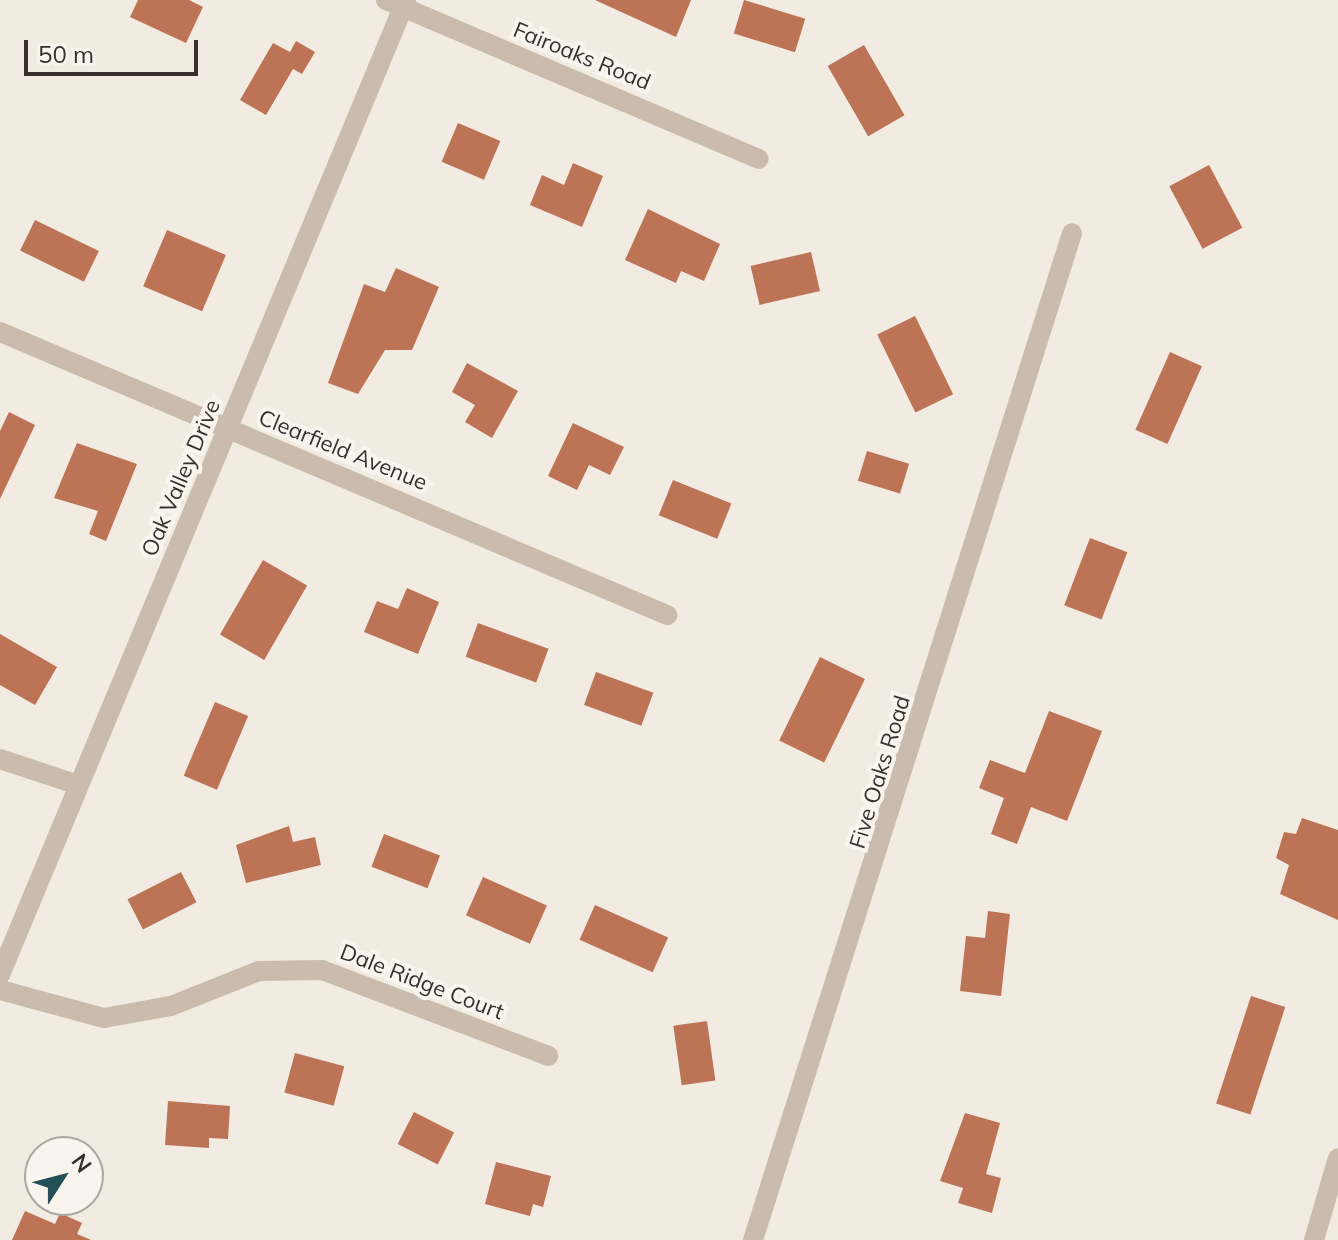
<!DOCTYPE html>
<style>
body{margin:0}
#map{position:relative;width:1338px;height:1240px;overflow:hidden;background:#f2ebe2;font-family:Mulish,sans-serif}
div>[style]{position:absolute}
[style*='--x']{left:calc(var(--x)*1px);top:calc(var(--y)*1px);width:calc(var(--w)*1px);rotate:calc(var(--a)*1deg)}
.building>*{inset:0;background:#bc7356;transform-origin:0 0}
.minor>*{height:20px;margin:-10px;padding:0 10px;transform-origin:10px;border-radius:10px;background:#c9bcae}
span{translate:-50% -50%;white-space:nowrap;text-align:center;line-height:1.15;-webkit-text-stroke:8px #f9f5ee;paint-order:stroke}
.street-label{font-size:22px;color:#39302c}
.north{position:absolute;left:24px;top:1136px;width:80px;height:80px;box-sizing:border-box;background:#f9f5ee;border:2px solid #aca6a0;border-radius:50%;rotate:54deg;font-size:22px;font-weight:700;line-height:32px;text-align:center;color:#39302c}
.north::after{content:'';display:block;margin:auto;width:28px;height:36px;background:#245157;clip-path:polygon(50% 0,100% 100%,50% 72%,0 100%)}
.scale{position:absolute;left:24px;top:40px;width:174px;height:36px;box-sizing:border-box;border:4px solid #39302c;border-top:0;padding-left:10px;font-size:24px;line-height:28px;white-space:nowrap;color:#39302c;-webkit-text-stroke:6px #f9f5ee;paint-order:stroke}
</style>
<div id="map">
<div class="building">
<i style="clip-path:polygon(138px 0,189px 0,203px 7px,186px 43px,130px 17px)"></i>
<i style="clip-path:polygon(595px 0,691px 0,676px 37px)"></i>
<i style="left:744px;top:0;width:64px;height:35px;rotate:17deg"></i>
<i style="clip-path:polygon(296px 41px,315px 52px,302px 74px,293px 69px,266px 115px,240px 100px,273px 43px,290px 52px)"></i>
<i style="left:864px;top:45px;width:81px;height:42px;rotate:60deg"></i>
<i style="left:458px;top:123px;width:46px;height:42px;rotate:23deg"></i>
<i style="clip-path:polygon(573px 163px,603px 176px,582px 227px,530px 205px,542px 175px,564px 185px)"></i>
<i style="left:1209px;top:165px;width:71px;height:45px;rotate:62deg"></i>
<i style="clip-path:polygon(648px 209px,720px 244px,704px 281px,681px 271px,676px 283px,625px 260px)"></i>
<i style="left:35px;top:220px;width:71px;height:34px;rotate:26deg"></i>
<i style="left:167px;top:230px;width:64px;height:61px;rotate:23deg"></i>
<i style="left:811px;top:252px;width:40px;height:62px;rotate:77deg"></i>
<i style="clip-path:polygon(396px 268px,439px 287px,412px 350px,385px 350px,358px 394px,328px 383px,364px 284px,385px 292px)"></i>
<i style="left:915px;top:316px;width:87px;height:42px;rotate:64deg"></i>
<i style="left:1170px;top:352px;width:35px;height:85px;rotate:24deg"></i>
<i style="clip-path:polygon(467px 363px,518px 391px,492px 438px,465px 422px,475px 405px,452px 392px)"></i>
<i style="clip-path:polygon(9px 412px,35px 425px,0 499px,0 431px)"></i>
<i style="clip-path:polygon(573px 423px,624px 447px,610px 475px,589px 465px,577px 490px,548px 476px)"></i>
<i style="clip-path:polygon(77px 443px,137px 464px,106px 541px,89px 534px,98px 511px,54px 498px)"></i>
<i style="left:867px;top:451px;width:44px;height:31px;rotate:17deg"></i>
<i style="left:673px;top:480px;width:63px;height:38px;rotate:22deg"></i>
<i style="left:1090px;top:538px;width:40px;height:72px;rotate:21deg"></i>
<i style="left:263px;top:560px;width:51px;height:86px;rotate:30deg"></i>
<i style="clip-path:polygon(407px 588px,439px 602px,418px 654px,364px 632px,377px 601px,398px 609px)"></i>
<i style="left:478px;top:623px;width:75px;height:36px;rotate:20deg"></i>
<i style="clip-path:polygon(0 634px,57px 667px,35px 705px,0 685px)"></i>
<i style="left:820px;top:657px;width:50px;height:93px;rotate:26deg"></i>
<i style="left:596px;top:672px;width:61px;height:35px;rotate:20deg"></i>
<i style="left:215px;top:702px;width:36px;height:80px;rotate:23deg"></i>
<i style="clip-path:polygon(1049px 711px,1102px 731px,1067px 821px,1031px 807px,1017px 844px,991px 834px,1004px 798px,979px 788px,990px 760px,1025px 773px)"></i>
<i style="clip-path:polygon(1302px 818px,1338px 830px,1338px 920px,1280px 894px,1289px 865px,1276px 858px,1284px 832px,1296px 834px)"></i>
<i style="clip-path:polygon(289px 826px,293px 842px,315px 837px,321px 865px,246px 883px,236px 845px)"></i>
<i style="left:384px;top:834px;width:60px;height:35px;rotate:21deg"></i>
<i style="left:181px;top:872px;width:34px;height:60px;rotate:63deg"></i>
<i style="left:483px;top:877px;width:70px;height:42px;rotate:24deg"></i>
<i style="left:595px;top:905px;width:80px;height:38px;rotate:24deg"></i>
<i style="clip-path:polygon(988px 911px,1010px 914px,1001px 996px,960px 991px,966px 936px,985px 938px)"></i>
<i style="left:1251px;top:996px;width:36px;height:113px;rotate:18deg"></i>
<i style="left:707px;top:1021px;width:60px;height:34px;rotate:82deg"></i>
<i style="left:295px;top:1053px;width:51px;height:41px;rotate:15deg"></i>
<i style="clip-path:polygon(168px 1101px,230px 1106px,228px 1139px,209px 1138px,209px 1148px,165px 1145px)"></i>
<i style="left:414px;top:1112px;width:45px;height:36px;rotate:27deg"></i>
<i style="clip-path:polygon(965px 1113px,1000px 1123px,986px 1174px,1001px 1178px,992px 1213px,958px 1203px,963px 1188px,940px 1181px)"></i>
<i style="clip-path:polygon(496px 1162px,551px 1176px,543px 1207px,533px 1204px,530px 1216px,485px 1204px)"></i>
<i style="clip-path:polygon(25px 1211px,55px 1224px,60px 1213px,82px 1223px,77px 1234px,91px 1240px,12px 1240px)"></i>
</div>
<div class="minor">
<i style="--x:386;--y:0;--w:405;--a:23.1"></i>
<i style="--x:0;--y:332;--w:725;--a:22.99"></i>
<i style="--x:0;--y:759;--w:82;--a:18.4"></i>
<i style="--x:0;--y:975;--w:1056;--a:-67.39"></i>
<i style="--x:0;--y:990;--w:108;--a:15.1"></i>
<i style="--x:104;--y:1018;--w:68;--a:-10.2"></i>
<i style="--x:171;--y:1006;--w:95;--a:-21.7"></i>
<i style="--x:259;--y:971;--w:63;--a:-0.9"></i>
<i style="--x:322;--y:970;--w:242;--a:20.8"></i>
<i style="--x:753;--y:1240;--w:1056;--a:-72.42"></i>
<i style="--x:1314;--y:1240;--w:85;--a:-73.7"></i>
</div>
<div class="street-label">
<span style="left:582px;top:56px;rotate:22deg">Fairoaks Road</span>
<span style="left:343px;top:450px;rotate:22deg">Clearfield Avenue</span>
<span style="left:181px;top:478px;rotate:-67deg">Oak Valley Drive</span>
<span style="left:880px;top:772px;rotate:-73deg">Five Oaks Road</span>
<span style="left:422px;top:982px;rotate:21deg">Dale Ridge Court</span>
</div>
<div class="north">N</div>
<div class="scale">50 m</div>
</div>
